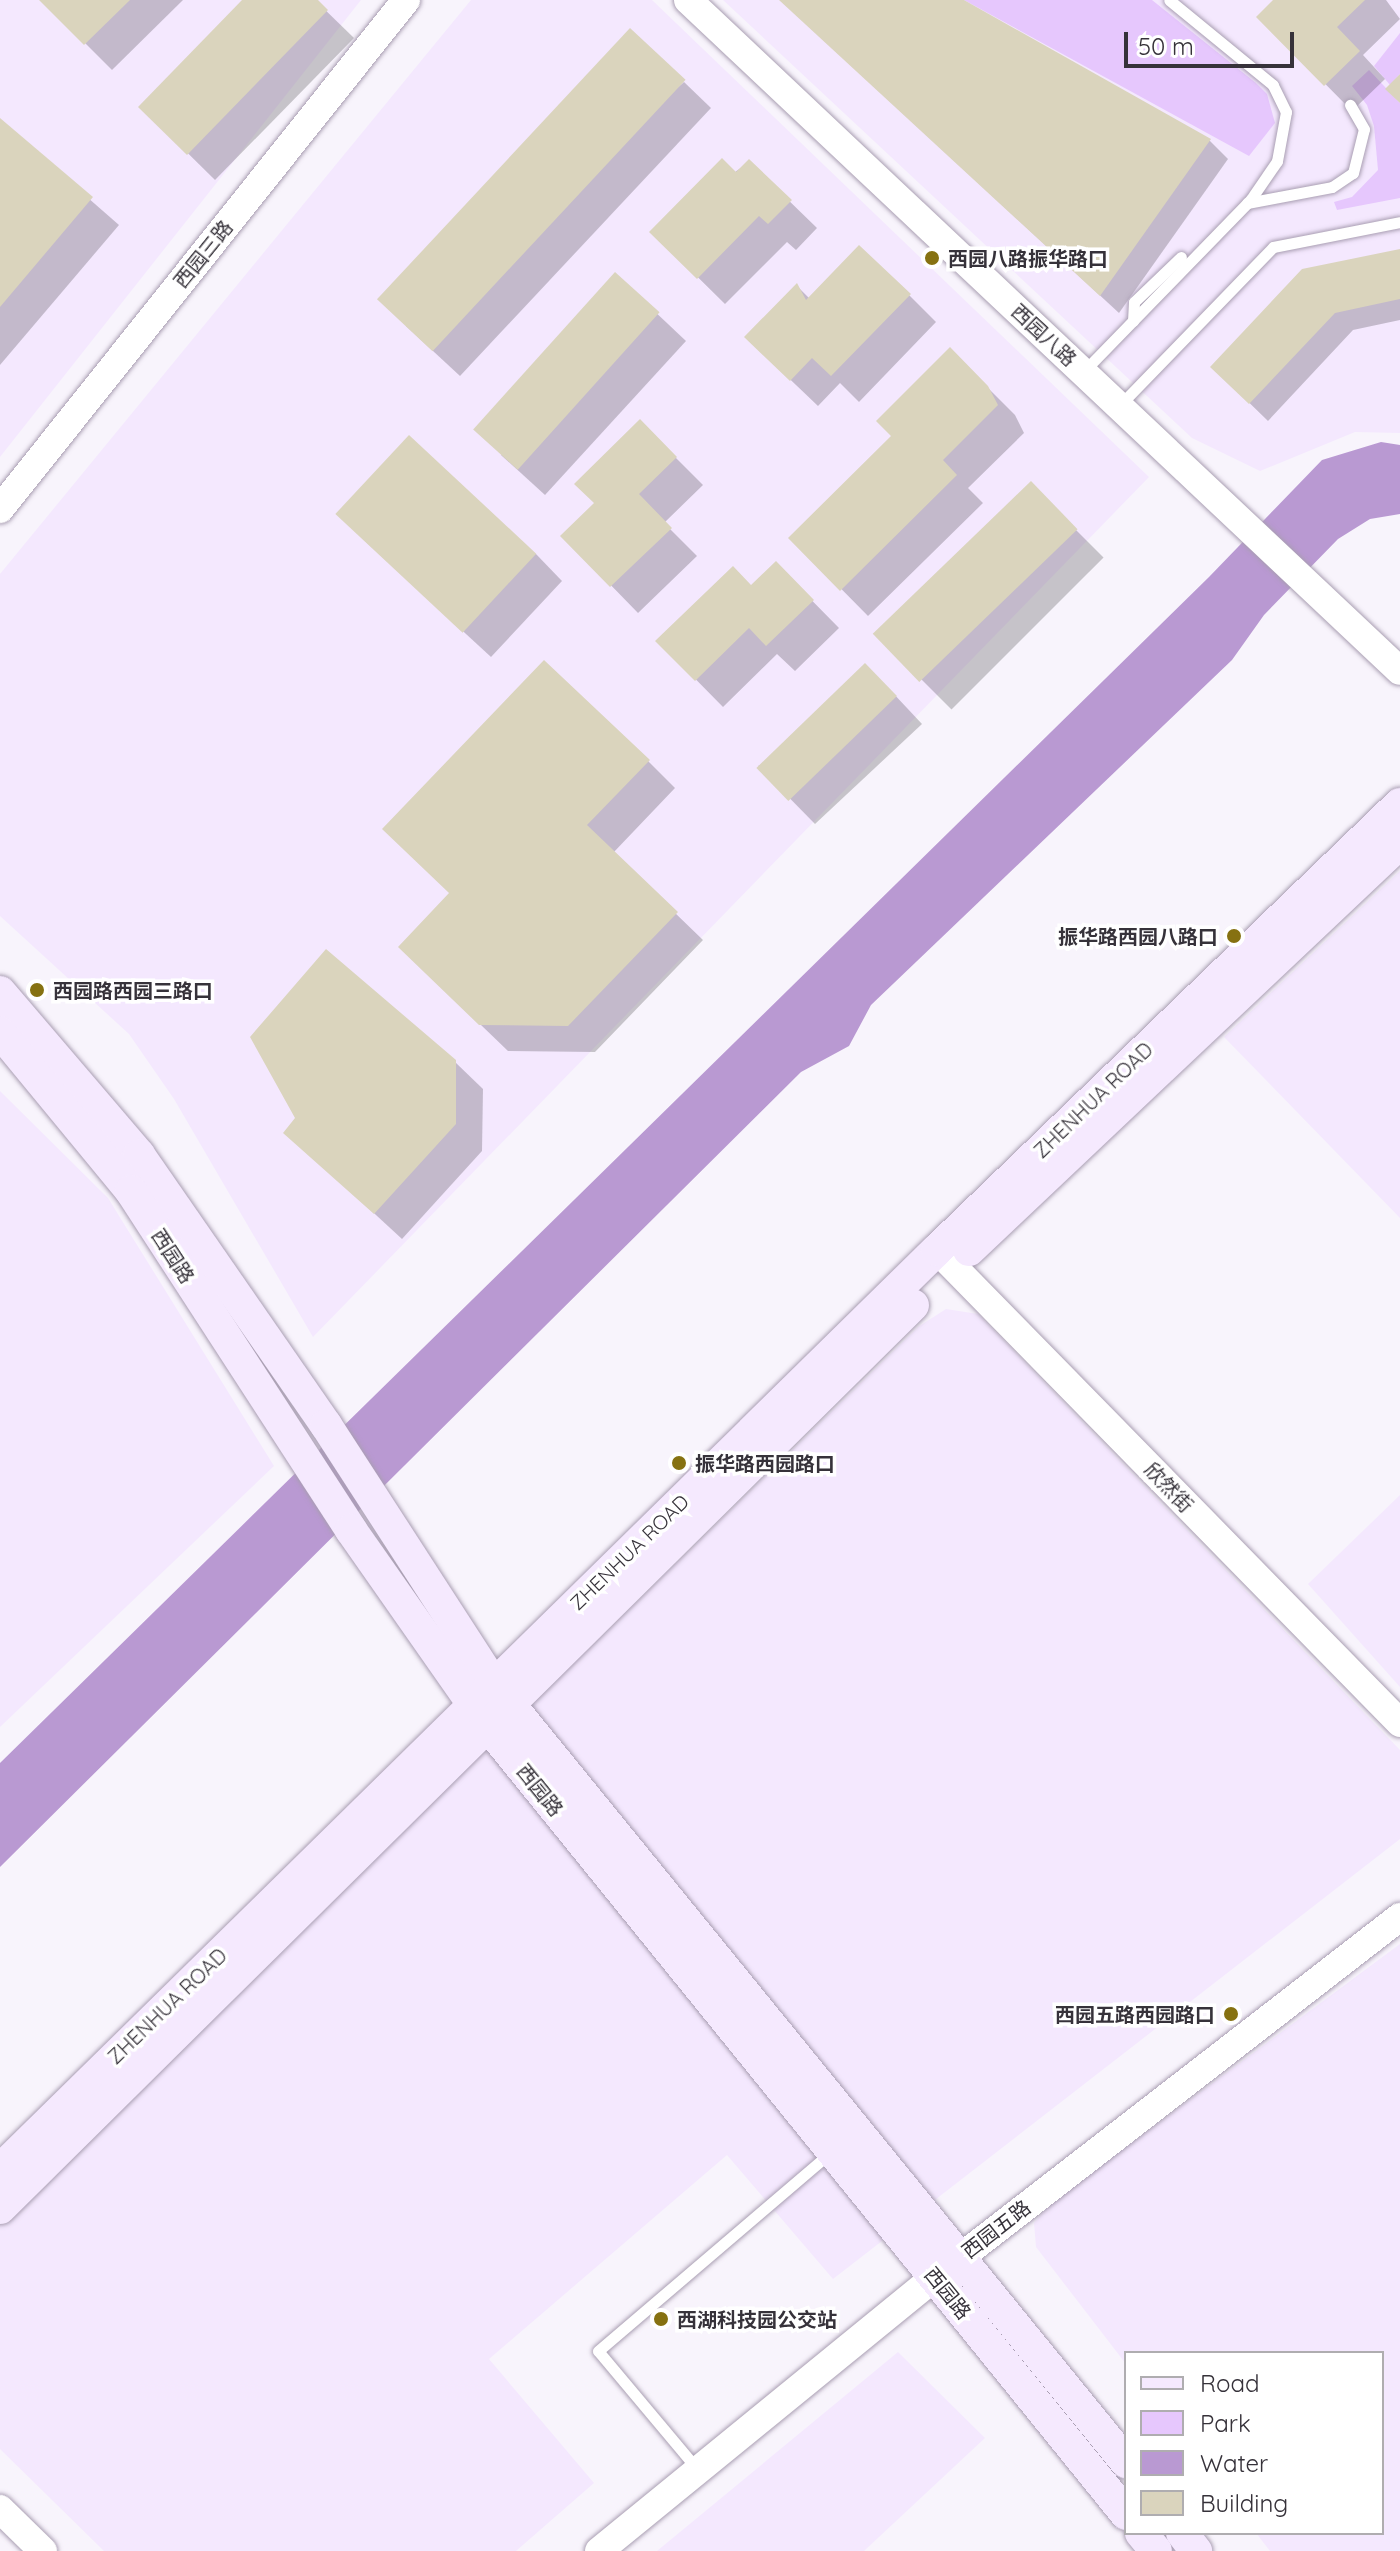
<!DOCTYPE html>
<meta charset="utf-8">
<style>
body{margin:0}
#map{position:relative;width:1400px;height:2551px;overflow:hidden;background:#f8f4fc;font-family:Quicksand,"Noto Sans SC",sans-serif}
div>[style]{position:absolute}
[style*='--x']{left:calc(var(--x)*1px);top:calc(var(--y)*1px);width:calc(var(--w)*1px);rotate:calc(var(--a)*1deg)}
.built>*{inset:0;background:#f4e8fe}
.green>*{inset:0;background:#e6c7fd}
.water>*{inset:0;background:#b999d2}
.shadow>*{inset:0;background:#0003;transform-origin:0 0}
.building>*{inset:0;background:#dad4bd;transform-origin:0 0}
.roads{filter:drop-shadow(0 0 2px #a99eb2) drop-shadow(0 0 2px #a99eb2)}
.service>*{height:11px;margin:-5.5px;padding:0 5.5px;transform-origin:5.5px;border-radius:5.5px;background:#fff}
.tertiary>*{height:28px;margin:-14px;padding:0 14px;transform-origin:14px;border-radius:14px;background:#fff}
.secondary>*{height:32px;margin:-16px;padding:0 16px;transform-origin:16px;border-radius:16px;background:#f5e9fe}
.dots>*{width:22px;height:22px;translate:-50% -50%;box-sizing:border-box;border:4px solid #fff;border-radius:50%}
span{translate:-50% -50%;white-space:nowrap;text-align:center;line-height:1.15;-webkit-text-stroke:7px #fff;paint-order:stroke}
.street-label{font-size:20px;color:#36323a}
.poi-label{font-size:20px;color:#36323a;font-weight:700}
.left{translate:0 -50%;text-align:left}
.right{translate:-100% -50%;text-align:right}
.legend{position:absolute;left:1124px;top:2351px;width:260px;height:184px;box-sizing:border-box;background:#fff;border:2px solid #afadb0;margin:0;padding:10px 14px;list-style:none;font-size:24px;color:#36323a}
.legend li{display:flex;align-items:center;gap:16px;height:40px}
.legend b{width:40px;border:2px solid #afadb0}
.scale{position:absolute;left:1124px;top:32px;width:170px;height:36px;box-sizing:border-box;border:4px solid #36323a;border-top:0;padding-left:10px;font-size:24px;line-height:28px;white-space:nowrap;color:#36323a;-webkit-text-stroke:6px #fff;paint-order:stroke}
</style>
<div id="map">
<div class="built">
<i style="clip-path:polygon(0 0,361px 0,0 457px)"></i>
<i style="clip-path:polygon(471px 0,652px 0,1149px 477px,313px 1337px,174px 1099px,129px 1034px,0 916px,0 574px)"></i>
<i style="clip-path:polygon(723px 0,1400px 0,1400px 433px,1355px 432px,1260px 471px,1192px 438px)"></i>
<i style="clip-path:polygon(1400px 871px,1400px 1218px,1224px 1037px)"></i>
<i style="clip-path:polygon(0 1091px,108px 1198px,274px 1466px,0 1727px)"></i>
<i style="clip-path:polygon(946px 1309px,978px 1314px,1400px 1750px,1400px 1839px,833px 2279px,727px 2155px,489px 2359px,594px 2483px,516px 2551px,104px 2551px,0 2449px,0 2224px,918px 1327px)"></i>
<i style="clip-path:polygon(1400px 1495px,1400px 1687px,1308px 1584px)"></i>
<i style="clip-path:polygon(1400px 1944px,1400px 2551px,1270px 2551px,1256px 2533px,1382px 2533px,1382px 2353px,1126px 2353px,1126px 2364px,1036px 2247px,1034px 2223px,1051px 2203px)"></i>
<i style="clip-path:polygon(898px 2352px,985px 2438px,864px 2551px,657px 2551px)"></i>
</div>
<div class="green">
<i style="clip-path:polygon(964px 0,1152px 0,1256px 83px,1267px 94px,1275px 123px,1249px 156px)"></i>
<i style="clip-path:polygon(1400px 33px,1400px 74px,1390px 85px,1374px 66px)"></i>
<i style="clip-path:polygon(1369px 70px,1400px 103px,1400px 198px,1337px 210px,1334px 202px,1352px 197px,1378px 170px,1374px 126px,1367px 105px,1352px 86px)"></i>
</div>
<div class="water">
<i style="clip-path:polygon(1381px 442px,1400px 445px,1400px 514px,1370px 519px,1338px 539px,1264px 615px,1232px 660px,871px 1005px,849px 1046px,801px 1072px,0 1867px,0 1763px,1209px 577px,1322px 460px)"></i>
</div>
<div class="shadow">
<i style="clip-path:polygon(42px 0,183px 0,112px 70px)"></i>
<i style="clip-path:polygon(245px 0,315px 0,354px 38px,215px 180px,141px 107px)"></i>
<i style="clip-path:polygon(780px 0,960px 0,1210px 141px,1228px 159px,1119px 313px)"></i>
<i style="clip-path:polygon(1276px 0,1386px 0,1400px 19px,1363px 55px,1385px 79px,1352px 111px,1259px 17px)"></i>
<i style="clip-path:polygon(684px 82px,711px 108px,460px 376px,406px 326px)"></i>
<i style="clip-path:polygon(0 121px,119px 225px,0 365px)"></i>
<i style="clip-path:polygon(749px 162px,817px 228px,796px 250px,787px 242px,725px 304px,652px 232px)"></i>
<i style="clip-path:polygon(1400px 251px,1400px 320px,1353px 330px,1268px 421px,1231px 385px)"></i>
<i style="clip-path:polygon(615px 274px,686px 341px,545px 495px,501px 455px)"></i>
<i style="clip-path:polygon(797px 286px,810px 299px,909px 295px,936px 322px,859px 402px,840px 383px,818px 406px,774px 364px)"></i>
<i style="clip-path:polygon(950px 350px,1015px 415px,1024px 433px,968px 488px,983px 503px,868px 616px,791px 538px,894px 436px)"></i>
<i style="clip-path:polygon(640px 422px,703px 485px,664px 523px,697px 556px,638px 613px,563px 536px,597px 503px)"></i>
<i style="left:1030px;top:484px;width:104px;height:215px;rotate:45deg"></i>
<i style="clip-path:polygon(365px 541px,536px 554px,562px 581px,491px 657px)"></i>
<i style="clip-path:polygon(776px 564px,839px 628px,795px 671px,777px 654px,723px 707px,658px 641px,752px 587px)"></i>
<i style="clip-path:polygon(892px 692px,922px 724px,815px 824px,758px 766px)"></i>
<i style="clip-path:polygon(648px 761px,675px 788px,613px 853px,703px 940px,595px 1052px,508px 1051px,428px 974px)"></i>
<i style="clip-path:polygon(455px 1062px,483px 1089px,482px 1151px,402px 1239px,286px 1132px)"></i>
</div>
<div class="building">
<i style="clip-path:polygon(39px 0,130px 0,84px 45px)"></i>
<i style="clip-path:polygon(242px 0,318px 0,328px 10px,187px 155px,138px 107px)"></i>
<i style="clip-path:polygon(779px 0,964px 0,1211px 139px,1100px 296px)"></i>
<i style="clip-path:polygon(1273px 0,1365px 0,1337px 27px,1360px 51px,1324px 86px,1256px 17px)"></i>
<i style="left:630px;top:28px;width:76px;height:371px;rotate:43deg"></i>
<i style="clip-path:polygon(1400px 74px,1400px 103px,1385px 89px)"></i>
<i style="clip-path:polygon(0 118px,93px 197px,0 307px)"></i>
<i style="clip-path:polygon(722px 158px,736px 172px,749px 159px,792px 200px,768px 224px,759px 216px,697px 279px,649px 232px)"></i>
<i style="clip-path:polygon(859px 245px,911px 294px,831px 376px,812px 358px,790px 381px,744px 337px,797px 283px,806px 300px)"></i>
<i style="clip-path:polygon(1400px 249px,1400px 299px,1335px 313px,1249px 404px,1210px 367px,1302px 269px)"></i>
<i style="left:615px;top:272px;width:60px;height:212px;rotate:42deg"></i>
<i style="clip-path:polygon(950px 347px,988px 386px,998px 405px,943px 460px,957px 475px,840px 591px,788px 538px,891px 436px,876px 421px)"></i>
<i style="clip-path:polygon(640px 419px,677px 457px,639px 494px,672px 528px,610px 587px,560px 536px,594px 503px,574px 484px)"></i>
<i style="left:409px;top:435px;width:174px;height:108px;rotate:43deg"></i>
<i style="left:1031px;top:481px;width:67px;height:220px;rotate:46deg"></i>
<i style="clip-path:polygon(776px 561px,814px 600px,766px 646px,749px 628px,695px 681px,655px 641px,733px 566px,751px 585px)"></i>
<i style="clip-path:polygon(544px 660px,650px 760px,587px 825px,678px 912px,568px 1026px,479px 1025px,398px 947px,449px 893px,382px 829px)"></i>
<i style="left:865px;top:663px;width:46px;height:151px;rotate:46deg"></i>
<i style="clip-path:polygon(326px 949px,456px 1060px,456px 1124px,374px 1214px,283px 1133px,295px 1118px,250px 1037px)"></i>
</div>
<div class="roads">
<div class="service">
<i style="--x:1247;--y:203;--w:86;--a:-10.7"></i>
<i style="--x:1332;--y:187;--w:25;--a:-34"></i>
<i style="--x:1353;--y:173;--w:45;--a:-76"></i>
<i style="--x:1364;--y:129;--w:28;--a:-120"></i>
<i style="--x:1133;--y:321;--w:19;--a:-87"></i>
<i style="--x:1134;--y:302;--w:65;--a:-43.8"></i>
<i style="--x:1084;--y:371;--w:240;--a:-45.8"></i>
<i style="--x:1251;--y:199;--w:46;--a:-55.6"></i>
<i style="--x:1277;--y:161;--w:50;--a:-79.6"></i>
<i style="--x:1286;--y:112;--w:30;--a:-116"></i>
<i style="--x:1273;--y:85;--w:134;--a:-140.7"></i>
<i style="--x:1120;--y:405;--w:220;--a:-45.9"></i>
<i style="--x:1273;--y:247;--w:129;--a:-11.1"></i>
<i style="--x:698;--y:2470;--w:155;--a:-130"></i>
<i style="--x:598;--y:2351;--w:304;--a:-40.5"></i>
</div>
<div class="tertiary">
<i style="--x:688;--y:0;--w:978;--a:43.3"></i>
<i style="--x:0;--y:509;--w:651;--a:-51.42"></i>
<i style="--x:937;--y:1250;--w:662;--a:45.61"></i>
<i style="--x:0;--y:2509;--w:60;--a:44.3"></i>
<i style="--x:599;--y:2551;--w:434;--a:-39.2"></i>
<i style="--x:935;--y:2277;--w:588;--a:-37.75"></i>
</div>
<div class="secondary">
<i style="--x:0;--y:992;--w:214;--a:49.5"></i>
<i style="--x:139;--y:1155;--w:328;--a:55.3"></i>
<i style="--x:326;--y:1425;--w:310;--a:57.1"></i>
<i style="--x:494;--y:1685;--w:1002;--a:50.88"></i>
<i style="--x:0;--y:1032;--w:206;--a:50.5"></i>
<i style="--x:131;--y:1191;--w:404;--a:57"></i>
<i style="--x:351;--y:1530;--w:239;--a:55"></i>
<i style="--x:488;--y:1726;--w:1014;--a:51"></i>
<i style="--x:969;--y:1250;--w:593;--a:-43.36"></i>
<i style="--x:0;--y:2170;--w:1313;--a:-44.48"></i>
<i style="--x:937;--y:1250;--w:643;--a:-43.93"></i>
<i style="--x:0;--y:2208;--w:1284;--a:-44.68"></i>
<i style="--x:1141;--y:2533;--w:23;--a:50"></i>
<i style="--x:1182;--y:2533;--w:23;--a:52"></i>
</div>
</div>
<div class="dots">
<i style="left:932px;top:258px;background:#867111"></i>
<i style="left:1234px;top:936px;background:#867111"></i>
<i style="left:37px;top:990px;background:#867111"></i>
<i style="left:679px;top:1463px;background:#867111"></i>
<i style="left:1231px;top:2014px;background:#867111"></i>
<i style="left:661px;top:2319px;background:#867111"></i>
</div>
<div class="street-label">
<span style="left:203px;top:254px;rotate:-51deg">西园三路</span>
<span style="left:1044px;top:335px;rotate:43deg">西园八路</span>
<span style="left:1093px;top:1100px;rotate:-44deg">ZHENHUA ROAD</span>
<span style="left:173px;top:1256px;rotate:57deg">西园路</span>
<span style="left:1169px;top:1487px;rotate:46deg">欣然街</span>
<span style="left:629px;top:1552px;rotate:-44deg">ZHENHUA ROAD</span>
<span style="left:540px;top:1790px;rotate:51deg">西园路</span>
<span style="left:167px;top:2006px;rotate:-44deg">ZHENHUA ROAD</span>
<span style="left:996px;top:2229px;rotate:-38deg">西园五路</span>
<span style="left:948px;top:2293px;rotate:51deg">西园路</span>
</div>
<div class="poi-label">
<span class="left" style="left:948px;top:258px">西园八路振华路口</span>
<span class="right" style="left:1218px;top:936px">振华路西园八路口</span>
<span class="left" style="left:53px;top:990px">西园路西园三路口</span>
<span class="left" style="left:695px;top:1463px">振华路西园路口</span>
<span class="right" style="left:1215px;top:2014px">西园五路西园路口</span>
<span class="left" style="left:677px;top:2319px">西湖科技园公交站</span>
</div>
<ul class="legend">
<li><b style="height:10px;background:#f5e9fe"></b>Road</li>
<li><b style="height:22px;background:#e6c7fd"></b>Park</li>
<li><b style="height:22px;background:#b999d2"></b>Water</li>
<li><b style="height:22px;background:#dad4bd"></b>Building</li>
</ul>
<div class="scale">50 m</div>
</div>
